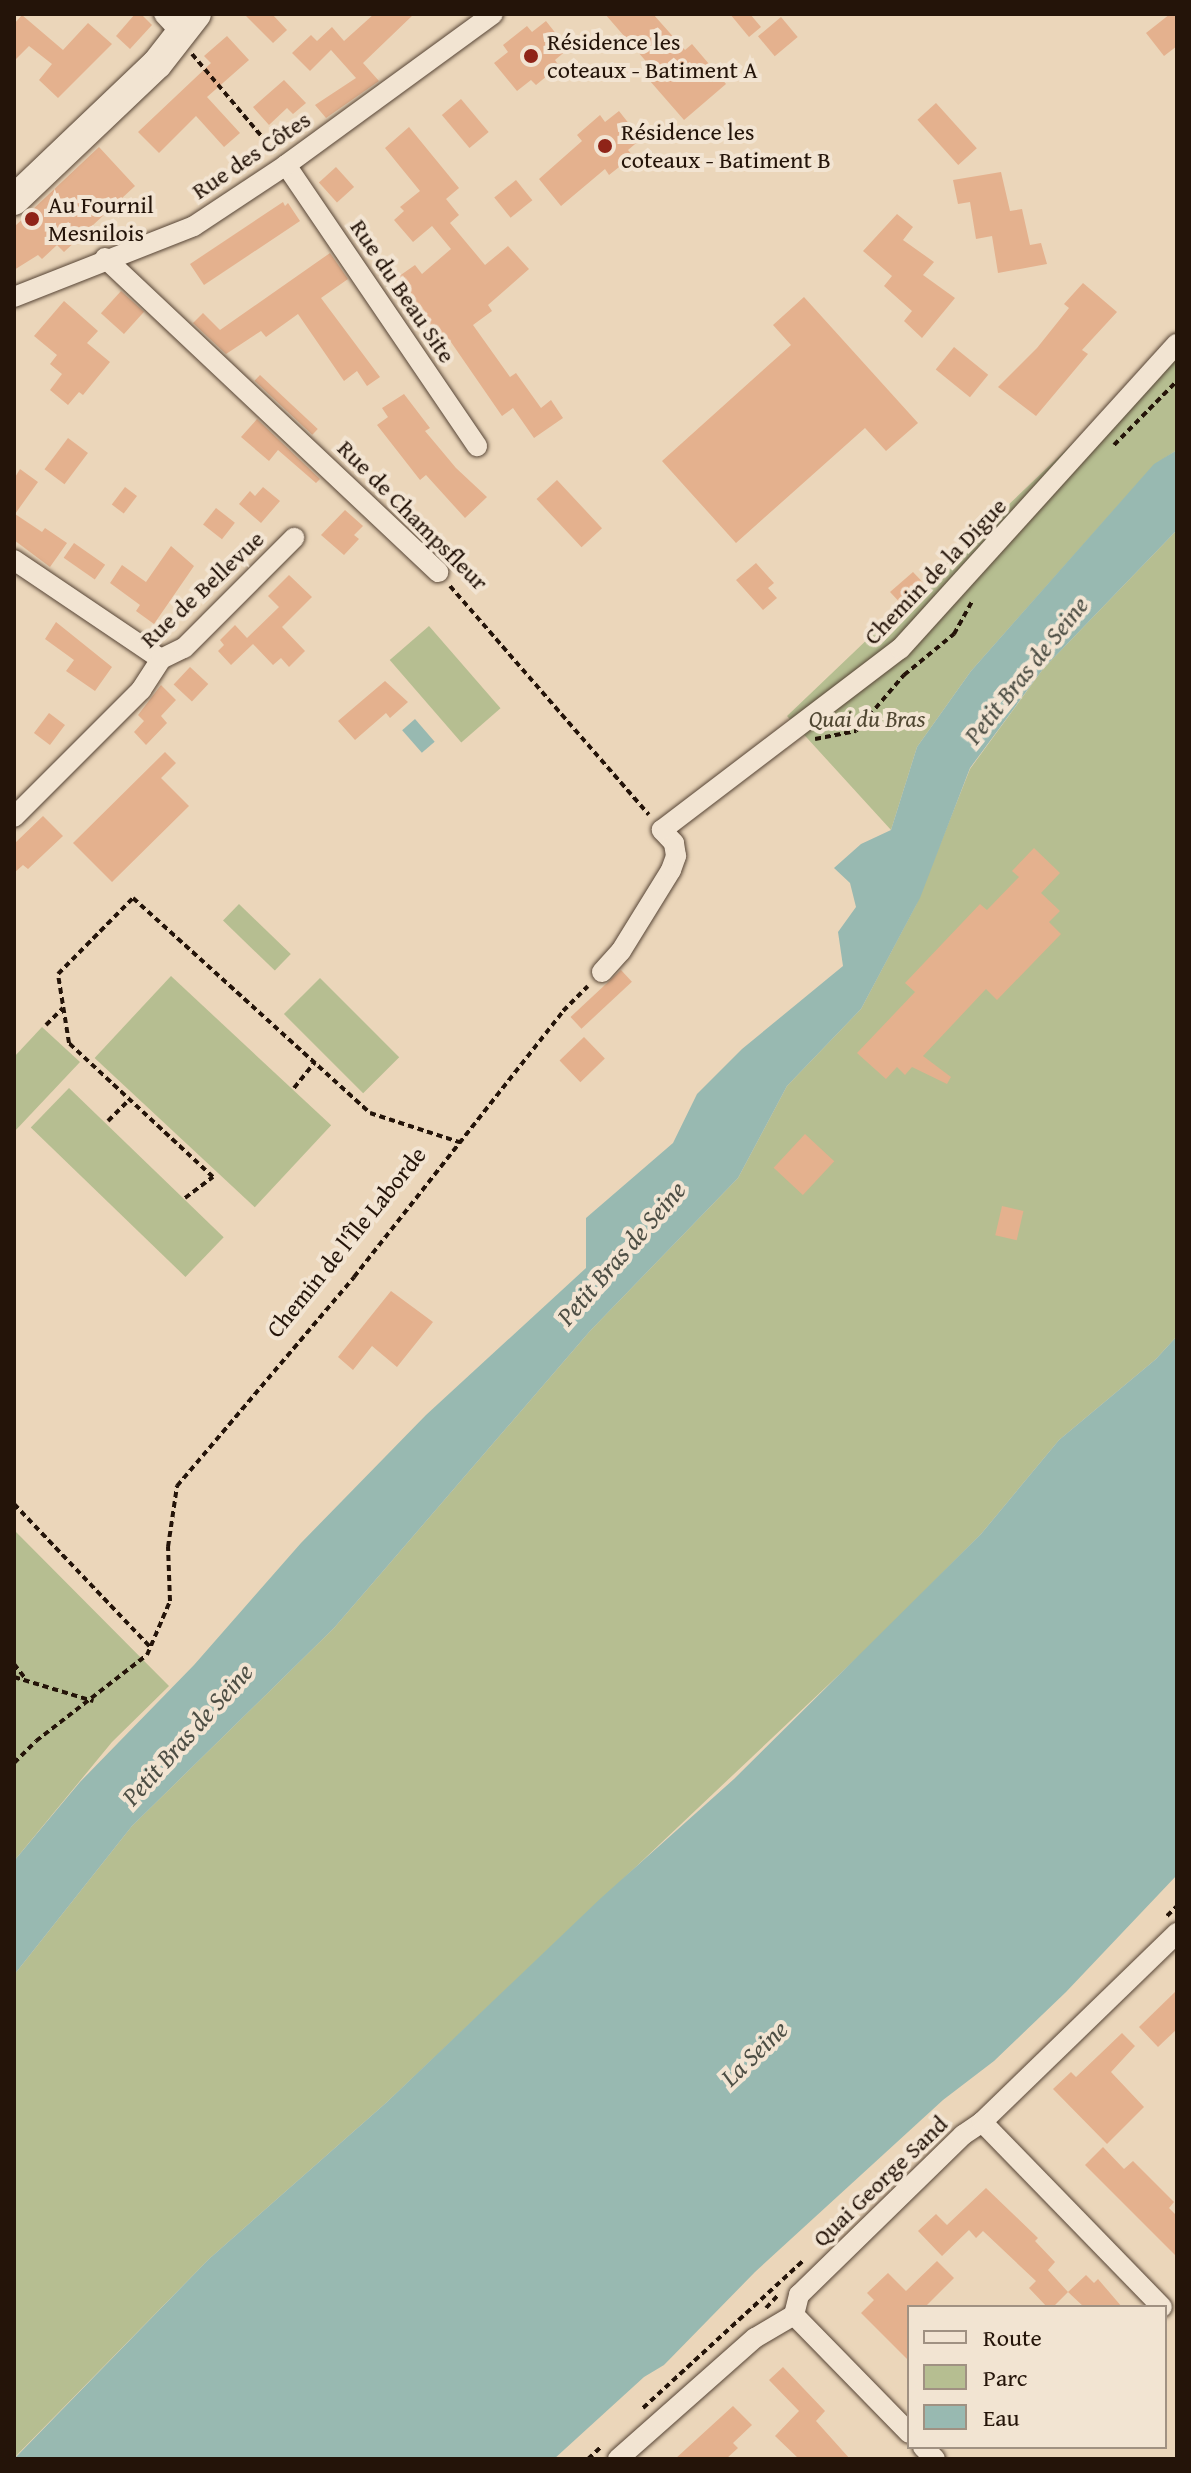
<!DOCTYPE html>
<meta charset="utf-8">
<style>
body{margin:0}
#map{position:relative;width:1191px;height:2473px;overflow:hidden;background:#ebd6ba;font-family:"Gentium Book Plus",serif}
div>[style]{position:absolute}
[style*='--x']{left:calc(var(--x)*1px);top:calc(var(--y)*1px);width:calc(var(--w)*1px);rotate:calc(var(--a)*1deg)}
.green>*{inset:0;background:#b6be91;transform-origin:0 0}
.water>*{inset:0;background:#98b9b1;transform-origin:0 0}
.building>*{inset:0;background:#e4b18e;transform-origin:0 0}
.path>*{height:4px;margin-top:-2px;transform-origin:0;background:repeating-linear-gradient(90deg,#241409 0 6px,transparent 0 10px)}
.roads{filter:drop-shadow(0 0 2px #564435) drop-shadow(0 0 2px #564435)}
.minor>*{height:20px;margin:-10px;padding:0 10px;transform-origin:10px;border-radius:10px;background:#f2e4d2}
.secondary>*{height:30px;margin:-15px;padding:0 15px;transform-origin:15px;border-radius:15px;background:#f2e4d2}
.dots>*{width:22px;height:22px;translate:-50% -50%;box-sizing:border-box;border:4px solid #f2e4d2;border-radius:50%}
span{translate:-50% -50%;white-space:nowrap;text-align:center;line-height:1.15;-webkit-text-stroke:8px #f2e4d2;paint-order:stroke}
.poi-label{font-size:24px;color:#241409}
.left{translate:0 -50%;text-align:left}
.street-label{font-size:24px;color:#241409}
.park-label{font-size:24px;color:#504732;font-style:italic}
.water-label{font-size:26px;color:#4d4e44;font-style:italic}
.frame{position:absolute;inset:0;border:16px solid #241409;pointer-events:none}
.legend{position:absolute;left:907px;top:2305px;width:260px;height:144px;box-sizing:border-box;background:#f2e4d2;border:2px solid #a09182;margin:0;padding:10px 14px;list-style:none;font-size:24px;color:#241409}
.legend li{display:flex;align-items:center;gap:16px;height:40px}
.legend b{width:40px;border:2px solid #a09182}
</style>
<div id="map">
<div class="green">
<i style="clip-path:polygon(1177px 344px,1177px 450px,1154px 465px,971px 671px,917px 747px,891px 830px,787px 716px)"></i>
<i style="clip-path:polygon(1177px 530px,1177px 1336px,1156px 1359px,1059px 1440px,981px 1534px,880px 1636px,387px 2102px,209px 2259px,14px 2458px,14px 1975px,132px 1826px,334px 1628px,590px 1331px,738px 1178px,787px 1086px,861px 1009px,916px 905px,970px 769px,1043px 669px)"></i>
<i style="left:429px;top:626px;width:109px;height:52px;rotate:49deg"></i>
<i style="left:239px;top:904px;width:72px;height:23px;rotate:44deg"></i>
<i style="left:171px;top:976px;width:219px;height:112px;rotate:43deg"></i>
<i style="left:320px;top:978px;width:112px;height:51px;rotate:45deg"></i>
<i style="clip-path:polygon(42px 1027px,80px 1062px,14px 1132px,14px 1057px)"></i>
<i style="left:69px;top:1088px;width:215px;height:55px;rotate:44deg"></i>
<i style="clip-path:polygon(14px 1530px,169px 1686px,112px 1742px,14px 1861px)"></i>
</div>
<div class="water">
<i style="clip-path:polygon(1177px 450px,1177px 530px,1043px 669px,970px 768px,920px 898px,861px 1009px,787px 1086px,738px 1178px,590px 1331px,334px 1628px,132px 1826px,14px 1975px,14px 1861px,80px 1782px,194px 1665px,301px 1543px,426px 1415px,586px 1268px,586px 1218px,673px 1143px,697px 1094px,742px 1049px,843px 966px,838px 932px,856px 907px,850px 883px,834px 868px,861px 844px,891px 830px,917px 747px,971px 671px,1154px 464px)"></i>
<i style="left:415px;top:719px;width:30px;height:17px;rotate:49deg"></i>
<i style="clip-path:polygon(1177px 1336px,1177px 1875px,1066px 1992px,994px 2061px,943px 2100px,755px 2272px,664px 2365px,644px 2377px,554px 2459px,14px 2459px,209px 2259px,387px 2102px,601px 1898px,734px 1779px,981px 1534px,1059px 1440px,1156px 1359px)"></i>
</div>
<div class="building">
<i style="clip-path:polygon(135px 14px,141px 14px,152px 25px,130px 49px,116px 36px)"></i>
<i style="clip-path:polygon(244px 14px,272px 14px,287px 30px,273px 43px)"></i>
<i style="clip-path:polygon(374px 14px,414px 14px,363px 63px,379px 81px,326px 118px,315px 105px,356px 78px,331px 50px,310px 71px,292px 53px,311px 35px,317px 41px,332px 27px,344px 41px)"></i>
<i style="clip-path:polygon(605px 14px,653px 14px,685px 50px,692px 44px,726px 84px,684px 120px,650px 81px,657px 74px)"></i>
<i style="clip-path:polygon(730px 14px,750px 14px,761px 27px,749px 37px)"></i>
<i style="clip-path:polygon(1170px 14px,1177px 14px,1177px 46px,1164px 56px,1146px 33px)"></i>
<i style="clip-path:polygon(22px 15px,63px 50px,88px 23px,112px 44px,58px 98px,39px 80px,52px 64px,29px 46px,14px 61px,14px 24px)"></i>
<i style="left:781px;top:17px;width:26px;height:30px;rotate:50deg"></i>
<i style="clip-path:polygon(546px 21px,568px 49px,555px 60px,559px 66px,536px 85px,531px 80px,517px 91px,494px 63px,508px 52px,503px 45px,527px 26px,532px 32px)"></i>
<i style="clip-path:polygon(227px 36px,249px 60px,207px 97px,240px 133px,224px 147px,196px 116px,159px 153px,138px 132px,211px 63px,204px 56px)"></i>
<i style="clip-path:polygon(284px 80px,306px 103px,293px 114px,287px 108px,269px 125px,253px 107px)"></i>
<i style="left:461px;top:99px;width:43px;height:25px;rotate:50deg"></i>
<i style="left:936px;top:103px;width:61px;height:25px;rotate:48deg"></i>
<i style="clip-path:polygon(619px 111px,641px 139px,628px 150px,633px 156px,609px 175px,605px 169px,561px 206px,539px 179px,582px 141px,577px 135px,600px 115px,605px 122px)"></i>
<i style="clip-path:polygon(409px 127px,459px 188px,446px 199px,459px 215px,450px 223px,485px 265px,508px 246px,529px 269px,488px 305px,492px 311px,473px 325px,510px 377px,516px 373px,541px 408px,551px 400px,563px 418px,534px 438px,513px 408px,502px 416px,444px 332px,439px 336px,395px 279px,415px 265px,422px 274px,451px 249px,432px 226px,413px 242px,394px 220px,404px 211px,400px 207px,420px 191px,385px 148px)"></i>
<i style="clip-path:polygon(99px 147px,135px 186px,64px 252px,57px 245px,42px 259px,38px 255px,14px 270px,14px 227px)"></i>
<i style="left:336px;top:167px;width:27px;height:23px;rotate:48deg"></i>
<i style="clip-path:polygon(1001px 172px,1010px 211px,1022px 209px,1030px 245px,1041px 243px,1047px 264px,998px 273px,992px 236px,976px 239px,970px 202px,958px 204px,953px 180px)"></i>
<i style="left:516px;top:180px;width:26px;height:28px;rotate:51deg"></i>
<i style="clip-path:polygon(283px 202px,285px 206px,288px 203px,300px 221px,204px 285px,190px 264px)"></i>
<i style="clip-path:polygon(897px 214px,913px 227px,903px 240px,934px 262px,923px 275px,955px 298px,922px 338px,904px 321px,912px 311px,884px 286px,892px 276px,863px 251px)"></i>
<i style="clip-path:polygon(330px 253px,348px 279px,321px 298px,380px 377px,367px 386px,357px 371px,344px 381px,298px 314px,266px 337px,261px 331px,226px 354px,193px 323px,203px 313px,220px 330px)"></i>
<i style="clip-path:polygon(1083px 283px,1117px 312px,1082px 350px,1088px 354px,1036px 416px,998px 387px,1037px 348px,1069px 308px,1064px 304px)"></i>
<i style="left:121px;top:291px;width:31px;height:30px;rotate:42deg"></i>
<i style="clip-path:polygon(804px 297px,918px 423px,886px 451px,865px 428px,736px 543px,662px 461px,791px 345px,773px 325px)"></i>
<i style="clip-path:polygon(64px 301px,98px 331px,87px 343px,110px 362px,83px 395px,79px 392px,68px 405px,50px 390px,62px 374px,50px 364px,57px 355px,34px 336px)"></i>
<i style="left:954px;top:347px;width:44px;height:29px;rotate:39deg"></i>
<i style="left:260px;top:375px;width:79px;height:8px;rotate:43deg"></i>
<i style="clip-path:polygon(404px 394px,430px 428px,425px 431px,456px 468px,487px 497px,465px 518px,426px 475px,420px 480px,377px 425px,388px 417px,382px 408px)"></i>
<i style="clip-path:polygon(257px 419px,320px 479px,316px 483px,278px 450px,269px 461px,241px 437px)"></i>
<i style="left:68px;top:438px;width:25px;height:39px;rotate:37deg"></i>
<i style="clip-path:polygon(20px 469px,38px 482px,15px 514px,42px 532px,45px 528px,67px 543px,50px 567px,14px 540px,14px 479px)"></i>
<i style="left:557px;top:480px;width:66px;height:28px;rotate:47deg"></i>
<i style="left:125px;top:487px;width:15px;height:22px;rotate:37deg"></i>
<i style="clip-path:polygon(263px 487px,280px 501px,261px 523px,239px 504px,250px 491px,255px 496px)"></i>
<i style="left:216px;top:508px;width:24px;height:21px;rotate:38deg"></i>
<i style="clip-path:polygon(345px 510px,363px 526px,354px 535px,359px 539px,344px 555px,321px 535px)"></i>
<i style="left:74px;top:543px;width:38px;height:18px;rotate:35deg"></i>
<i style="clip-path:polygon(171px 546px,194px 566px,154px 624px,136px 611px,140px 605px,110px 583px,122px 565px,146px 582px)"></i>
<i style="clip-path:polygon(756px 563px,774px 583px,768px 588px,777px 598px,763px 610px,736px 580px)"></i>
<i style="clip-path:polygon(913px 572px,930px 590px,905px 608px,890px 592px)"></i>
<i style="clip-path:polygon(289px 575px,312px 597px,282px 627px,305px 651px,289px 667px,281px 658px,273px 665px,253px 644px,231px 665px,218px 651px,224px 645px,220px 640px,235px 625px,247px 638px,279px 607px,268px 596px)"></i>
<i style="clip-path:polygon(56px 622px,112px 667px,95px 691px,66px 671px,74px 660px,45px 639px)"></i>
<i style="left:190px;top:667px;width:25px;height:24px;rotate:43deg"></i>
<i style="clip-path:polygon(385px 681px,408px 702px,390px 718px,386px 713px,355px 740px,338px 721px)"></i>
<i style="clip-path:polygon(161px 685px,176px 700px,161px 716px,167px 723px,146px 745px,134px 732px,144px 721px,138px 715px)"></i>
<i style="left:49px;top:713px;width:20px;height:25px;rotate:37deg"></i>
<i style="clip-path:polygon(165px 752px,176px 763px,161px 778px,189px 806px,112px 882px,73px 843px)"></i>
<i style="clip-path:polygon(43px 816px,63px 836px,28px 869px,23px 865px,14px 873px,14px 844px)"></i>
<i style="clip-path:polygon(1034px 848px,1060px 873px,1041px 893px,1060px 911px,1049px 922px,1061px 934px,997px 1000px,986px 989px,923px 1056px,951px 1077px,947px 1084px,912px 1067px,905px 1075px,897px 1067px,886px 1079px,857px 1053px,915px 992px,905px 983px,980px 904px,987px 910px,1019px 877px,1012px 871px)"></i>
<i style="left:621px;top:970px;width:16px;height:69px;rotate:47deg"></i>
<i style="left:584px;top:1037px;width:30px;height:34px;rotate:46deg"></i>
<i style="left:805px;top:1134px;width:40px;height:46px;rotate:43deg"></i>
<i style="left:1002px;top:1206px;width:22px;height:30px;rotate:13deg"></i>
<i style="clip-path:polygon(391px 1291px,433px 1322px,397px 1367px,372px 1346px,353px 1370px,338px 1357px)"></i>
<i style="clip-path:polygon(1177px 1990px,1177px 2029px,1158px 2047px,1139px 2027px)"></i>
<i style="clip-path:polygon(1122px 2033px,1135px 2046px,1111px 2072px,1144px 2107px,1107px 2144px,1053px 2089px,1071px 2072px,1076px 2077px)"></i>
<i style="clip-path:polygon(1103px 2147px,1124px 2169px,1133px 2161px,1174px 2202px,1169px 2208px,1177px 2216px,1177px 2257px,1085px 2165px)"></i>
<i style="clip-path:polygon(986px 2188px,1038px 2238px,1035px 2241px,1055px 2262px,1048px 2270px,1068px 2292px,1053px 2307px,1047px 2307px,1029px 2288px,1036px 2281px,983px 2231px,976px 2238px,969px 2230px,942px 2256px,918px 2231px,936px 2214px,947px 2225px)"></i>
<i style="clip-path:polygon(937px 2261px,954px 2278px,925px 2307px,909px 2307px,909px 2361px,861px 2313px,874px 2300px,867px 2293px,888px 2273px,906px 2291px)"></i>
<i style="clip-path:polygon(1086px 2275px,1094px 2283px,1098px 2279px,1122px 2307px,1084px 2307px,1068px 2292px)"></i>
<i style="clip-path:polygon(783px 2367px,825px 2411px,816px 2421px,850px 2459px,799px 2459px,775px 2436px,799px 2411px,769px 2380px)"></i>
<i style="clip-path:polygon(733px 2406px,752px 2425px,733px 2443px,738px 2448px,726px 2459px,675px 2459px)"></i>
</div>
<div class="path">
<i style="--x:192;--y:54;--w:127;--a:49.8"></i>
<i style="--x:1114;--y:445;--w:90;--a:-45.5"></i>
<i style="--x:450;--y:586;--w:303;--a:49"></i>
<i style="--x:815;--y:739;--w:42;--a:-11"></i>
<i style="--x:856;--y:731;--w:74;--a:-49.4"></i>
<i style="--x:904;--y:675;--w:65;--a:-39.4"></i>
<i style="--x:954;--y:634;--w:39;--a:-61"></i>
<i style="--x:46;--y:1025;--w:24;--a:-45"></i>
<i style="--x:294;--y:1088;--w:33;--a:-51"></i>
<i style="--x:108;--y:1121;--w:30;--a:-45"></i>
<i style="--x:185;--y:1198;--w:35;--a:-37"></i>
<i style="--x:213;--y:1177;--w:197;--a:-137.1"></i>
<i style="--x:69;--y:1043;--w:70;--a:-99.1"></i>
<i style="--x:58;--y:974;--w:107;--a:-45.4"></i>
<i style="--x:133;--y:898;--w:320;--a:42.2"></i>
<i style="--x:370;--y:1113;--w:94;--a:18"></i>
<i style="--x:14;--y:1504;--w:197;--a:46.4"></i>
<i style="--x:14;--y:1664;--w:18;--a:52"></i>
<i style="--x:14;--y:1677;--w:83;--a:16.9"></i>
<i style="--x:14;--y:1763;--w:31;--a:-45"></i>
<i style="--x:36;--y:1741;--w:140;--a:-37.8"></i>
<i style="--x:147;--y:1655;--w:59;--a:-66.9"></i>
<i style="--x:170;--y:1601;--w:54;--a:-92.1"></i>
<i style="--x:168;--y:1547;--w:62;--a:-81.6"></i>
<i style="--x:177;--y:1486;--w:274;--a:-49.7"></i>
<i style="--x:354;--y:1277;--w:338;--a:-51.8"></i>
<i style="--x:563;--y:1011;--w:35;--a:-45"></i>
<i style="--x:1167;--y:1916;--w:14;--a:-45"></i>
<i style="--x:766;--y:2308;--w:19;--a:-47"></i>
<i style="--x:643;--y:2408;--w:219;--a:-42.6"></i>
<i style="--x:588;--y:2459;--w:18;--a:-43"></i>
</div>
<div class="roads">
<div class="minor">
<i style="--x:164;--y:14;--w:25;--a:47"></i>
<i style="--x:286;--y:165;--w:340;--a:55.8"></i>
<i style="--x:105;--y:258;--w:458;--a:43.3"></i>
<i style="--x:14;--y:297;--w:193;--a:-21.5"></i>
<i style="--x:194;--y:226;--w:110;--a:-33.5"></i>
<i style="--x:286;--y:165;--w:256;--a:-36.1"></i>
<i style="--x:14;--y:560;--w:177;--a:34"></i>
<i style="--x:14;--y:817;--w:180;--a:-45"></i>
<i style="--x:141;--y:690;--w:37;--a:-57"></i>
<i style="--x:161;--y:659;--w:25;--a:-26"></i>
<i style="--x:184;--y:648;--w:156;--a:-45"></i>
<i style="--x:602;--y:972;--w:28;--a:-48"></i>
<i style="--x:621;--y:951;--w:95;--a:-58.3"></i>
<i style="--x:671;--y:870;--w:15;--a:-70"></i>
<i style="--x:676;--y:856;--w:13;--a:-99"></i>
<i style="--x:674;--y:843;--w:18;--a:-133"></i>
<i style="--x:662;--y:830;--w:299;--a:-37.3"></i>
<i style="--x:900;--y:649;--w:412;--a:-47.8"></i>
<i style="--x:982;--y:2122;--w:258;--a:45.8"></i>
<i style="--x:794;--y:2315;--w:165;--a:45.7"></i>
<i style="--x:923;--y:2447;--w:17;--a:45"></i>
<i style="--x:618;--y:2459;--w:183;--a:-41.5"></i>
<i style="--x:755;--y:2338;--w:45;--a:-30.5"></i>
<i style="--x:794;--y:2315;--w:21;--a:-76"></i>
<i style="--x:799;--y:2295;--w:229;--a:-44.3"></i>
<i style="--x:963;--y:2135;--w:23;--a:-34"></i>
<i style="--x:982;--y:2122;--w:272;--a:-44.1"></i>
</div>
<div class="secondary">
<i style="--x:14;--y:200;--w:197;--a:-43.6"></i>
<i style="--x:157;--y:64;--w:63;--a:-52"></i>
</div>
</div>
<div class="dots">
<i style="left:531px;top:56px;background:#8f2418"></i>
<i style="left:605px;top:146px;background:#8f2418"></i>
<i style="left:32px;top:219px;background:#8f2418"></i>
</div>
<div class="poi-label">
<span class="left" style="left:547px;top:56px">Résidence les<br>coteaux - Batiment A</span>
<span class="left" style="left:621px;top:146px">Résidence les<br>coteaux - Batiment B</span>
<span class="left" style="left:48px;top:219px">Au Fournil<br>Mesnilois</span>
</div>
<div class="street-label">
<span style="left:251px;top:155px;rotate:-34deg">Rue des Côtes</span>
<span style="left:403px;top:291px;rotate:56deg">Rue du Beau Site</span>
<span style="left:413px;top:515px;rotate:45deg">Rue de Champsfleur</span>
<span style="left:935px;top:571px;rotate:-46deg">Chemin de la Digue</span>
<span style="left:202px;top:589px;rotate:-43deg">Rue de Bellevue</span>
<span style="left:346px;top:1242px;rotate:-51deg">Chemin de l'Île Laborde</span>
<span style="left:880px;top:2181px;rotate:-44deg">Quai George Sand</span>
</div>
<div class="park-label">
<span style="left:867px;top:719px">Quai du Bras</span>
</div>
<div class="water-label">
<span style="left:1026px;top:670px;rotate:-51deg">Petit Bras de Seine</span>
<span style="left:621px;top:1253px;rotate:-49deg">Petit Bras de Seine</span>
<span style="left:187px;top:1734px;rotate:-48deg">Petit Bras de Seine</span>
<span style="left:754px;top:2053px;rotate:-44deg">La Seine</span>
</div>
<div class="frame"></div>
<ul class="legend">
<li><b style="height:10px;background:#f2e4d2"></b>Route</li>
<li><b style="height:22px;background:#b6be91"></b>Parc</li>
<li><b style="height:22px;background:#98b9b1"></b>Eau</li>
</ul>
</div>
